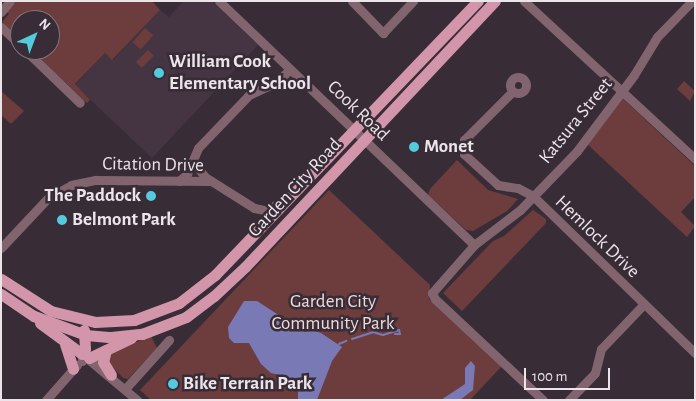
<!DOCTYPE html>
<style>
body{margin:0}
#map{position:relative;width:696px;height:401px;overflow:hidden;background:#382d36;font-family:"Alegreya Sans",sans-serif}
div>[style]{position:absolute}
[style*='--x']{left:calc(var(--x)*1px);top:calc(var(--y)*1px);width:calc(var(--w)*1px);rotate:calc(var(--a)*1deg)}
.built>*{inset:0;background:#453542}
.green>*{inset:0;background:#6d3d3d;transform-origin:0 0}
.water>*{inset:0;background:#7979b5}
.stream>*{height:2px;margin:-1px;padding:0 1px;transform-origin:1px;border-radius:1px;background:#7979b5}
.minor>*{height:9px;margin:-4.5px;padding:0 4.5px;transform-origin:4.5px;border-radius:4.5px;background:#82646e}
.minor>.ring{margin:-4.5px;padding:0;box-sizing:content-box;background:none;border:9px solid #82646e;border-radius:50%}
.major>*{height:11px;margin:-5.5px;padding:0 5.5px;transform-origin:5.5px;border-radius:5.5px;background:#d295aa}
.dots>*{width:14px;height:14px;translate:-50% -50%;box-sizing:border-box;border:2px solid #382d36;border-radius:50%}
span{translate:-50% -50%;white-space:nowrap;text-align:center;line-height:1.15;-webkit-text-stroke:5px #382d36;paint-order:stroke}
.poi-label{font-size:19px;color:#ebe4e9;font-weight:700}
.left{translate:0 -50%;text-align:left}
.right{translate:-100% -50%;text-align:right}
.street-label{font-size:19px;color:#ebe4e9}
.park-label{font-size:19px;color:#f0dad9}
.frame{position:absolute;inset:0;border:2px solid #ebe4e9;pointer-events:none}
.north{position:absolute;left:10px;top:10px;width:50px;height:50px;box-sizing:border-box;background:#382d36;border:1px solid #80767e;border-radius:50%;rotate:43deg;font-size:14px;font-weight:700;line-height:20px;text-align:center;color:#ebe4e9}
.north::after{content:'';display:block;margin:auto;width:18px;height:22px;background:#55cadf;clip-path:polygon(50% 0,100% 100%,50% 72%,0 100%)}
.scale{position:absolute;left:524px;top:368px;width:86px;height:22px;box-sizing:border-box;border:2px solid #ebe4e9;border-top:0;padding-left:6px;font-size:15px;line-height:18px;white-space:nowrap;color:#ebe4e9;-webkit-text-stroke:4px #382d36;paint-order:stroke}
</style>
<div id="map">
<div class="built">
<i style="clip-path:polygon(184px 1px,212px 1px,258px 45px,152px 158px,75px 85px,105px 53px,113px 60px,160px 10px,169px 17px)"></i>
</div>
<div class="green">
<i style="clip-path:polygon(14px 1px,152px 1px,160px 10px,112px 60px,105px 53px,75px 84px,90px 100px,87px 103px,31px 50px,50px 50px,50px 20px,20px 20px,20px 39px,2px 22px,9px 14px,5px 11px)"></i>
<i style="left:145px;top:28px;width:11px;height:19px;rotate:41deg"></i>
<i style="left:148px;top:50px;width:8px;height:17px;rotate:45deg"></i>
<i style="clip-path:polygon(684px 81px,695px 91px,690px 101px,677px 89px)"></i>
<i style="clip-path:polygon(1px 91px,24px 111px,11px 124px,1px 115px)"></i>
<i style="clip-path:polygon(622px 98px,695px 166px,695px 197px,681px 212px,695px 226px,687px 237px,586px 143px)"></i>
<i style="clip-path:polygon(457px 160px,488px 190px,518px 199px,507px 211px,473px 231px,466px 230px,428px 195px,430px 189px)"></i>
<i style="clip-path:polygon(329px 190px,430px 285px,429px 299px,502px 366px,470px 400px,151px 400px,140px 390px)"></i>
<i style="clip-path:polygon(533px 210px,546px 219px,546px 223px,462px 311px,443px 293px,493px 241px,504px 236px)"></i>
<i style="clip-path:polygon(151px 336px,157px 348px,128px 379px,123px 378px,107px 361px,108px 354px)"></i>
</div>
<div class="water">
<i style="clip-path:polygon(244px 301px,257px 301px,291px 323px,321px 333px,342px 347px,332px 361px,317px 400px,298px 400px,298px 382px,295px 379px,271px 373px,261px 364px,249px 343px,234px 343px,229px 338px,228px 327px)"></i>
<i style="clip-path:polygon(471px 361px,475px 366px,473px 390px,460px 400px,441px 400px,465px 384px,465px 368px)"></i>
</div>
<div class="stream">
<i style="--x:352;--y:339;--w:22;--a:-18"></i>
<i style="--x:373;--y:332;--w:10;--a:17"></i>
<i style="--x:383;--y:335;--w:17;--a:-17"></i>
<i style="--x:399;--y:330;--w:4;--a:76"></i>
<i style="--x:400;--y:334;--w:5;--a:180"></i>
<i style="--x:339;--y:344;--w:8;--a:-23"></i>
</div>
<div class="minor">
<i style="--x:219;--y:1;--w:353;--a:43.7"></i>
<i style="--x:352;--y:1;--w:45;--a:45.9"></i>
<i style="--x:383;--y:33;--w:44;--a:-46.8"></i>
<i style="--x:524;--y:1;--w:233;--a:42.7"></i>
<i style="--x:1;--y:12;--w:14;--a:-51"></i>
<i style="--x:1;--y:27;--w:26;--a:43"></i>
<i style="--x:25;--y:50;--w:76;--a:43.9"></i>
<i class="ring" style="left:510px;top:77px;width:7px;height:7px"></i>
<i style="--x:512;--y:92;--w:68;--a:135"></i>
<i style="--x:464;--y:140;--w:14;--a:90"></i>
<i style="--x:464;--y:154;--w:46;--a:42.4"></i>
<i style="--x:498;--y:185;--w:20;--a:9"></i>
<i style="--x:518;--y:188;--w:17;--a:28"></i>
<i style="--x:533;--y:196;--w:226;--a:44.1"></i>
<i style="--x:193;--y:162;--w:19;--a:51"></i>
<i style="--x:205;--y:177;--w:58;--a:32.3"></i>
<i style="--x:254;--y:208;--w:15;--a:11"></i>
<i style="--x:269;--y:211;--w:8;--a:-45"></i>
<i style="--x:179;--y:181;--w:11;--a:-41"></i>
<i style="--x:187;--y:174;--w:28;--a:-67"></i>
<i style="--x:198;--y:148;--w:74;--a:-46.1"></i>
<i style="--x:249;--y:95;--w:31;--a:-25"></i>
<i style="--x:277;--y:82;--w:18;--a:-45"></i>
<i style="--x:1;--y:248;--w:69;--a:-46.8"></i>
<i style="--x:48;--y:198;--w:26;--a:-29"></i>
<i style="--x:71;--y:185;--w:25;--a:-12"></i>
<i style="--x:95;--y:180;--w:116;--a:0.5"></i>
<i style="--x:82;--y:361;--w:7;--a:-90"></i>
<i style="--x:82;--y:354;--w:72;--a:39.9"></i>
<i style="--x:125;--y:389;--w:66;--a:-48.1"></i>
<i style="--x:46;--y:400;--w:47;--a:-48.5"></i>
<i style="--x:543;--y:400;--w:148;--a:-136.9"></i>
<i style="--x:435;--y:299;--w:7;--a:-117"></i>
<i style="--x:432;--y:293;--w:64;--a:-48.8"></i>
<i style="--x:474;--y:245;--w:58;--a:-37.3"></i>
<i style="--x:520;--y:210;--w:82;--a:-46"></i>
<i style="--x:577;--y:151;--w:95;--a:-53.1"></i>
<i style="--x:634;--y:75;--w:44;--a:-58.8"></i>
<i style="--x:657;--y:37;--w:50;--a:-45.8"></i>
<i style="--x:569;--y:400;--w:37;--a:-46"></i>
<i style="--x:595;--y:373;--w:25;--a:-76"></i>
<i style="--x:601;--y:349;--w:62;--a:-46.3"></i>
</div>
<div class="major">
<i style="--x:1;--y:279;--w:59;--a:32.6"></i>
<i style="--x:51;--y:311;--w:45;--a:14"></i>
<i style="--x:95;--y:322;--w:39;--a:-3"></i>
<i style="--x:134;--y:320;--w:48;--a:-20.7"></i>
<i style="--x:179;--y:303;--w:46;--a:-37.9"></i>
<i style="--x:215;--y:275;--w:380;--a:-46.2"></i>
<i style="--x:1;--y:294;--w:40;--a:34"></i>
<i style="--x:34;--y:316;--w:55;--a:20.1"></i>
<i style="--x:86;--y:335;--w:25;--a:5"></i>
<i style="--x:111;--y:337;--w:31;--a:-6"></i>
<i style="--x:142;--y:334;--w:47;--a:-21.1"></i>
<i style="--x:186;--y:317;--w:35;--a:-37"></i>
<i style="--x:214;--y:296;--w:42;--a:-43.1"></i>
<i style="--x:245;--y:267;--w:365;--a:-46.8"></i>
<i style="--x:40;--y:323;--w:52;--a:36.4"></i>
<i style="--x:65;--y:344;--w:26;--a:72"></i>
<i style="--x:106;--y:350;--w:12;--a:104"></i>
<i style="--x:103;--y:362;--w:15;--a:58"></i>
<i style="--x:82;--y:354;--w:6;--a:-59"></i>
<i style="--x:85;--y:349;--w:19;--a:-93"></i>
<i style="--x:89;--y:358;--w:47;--a:-25.5"></i>
</div>
<div class="dots">
<i style="left:159px;top:73px;background:#55cadf"></i>
<i style="left:414px;top:147px;background:#55cadf"></i>
<i style="left:151px;top:196px;background:#55cadf"></i>
<i style="left:62px;top:220px;background:#55cadf"></i>
<i style="left:173px;top:384px;background:#55cadf"></i>
</div>
<div class="poi-label">
<span class="left" style="left:169px;top:73px">William Cook<br>Elementary School</span>
<span class="left" style="left:424px;top:147px">Monet</span>
<span class="right" style="left:141px;top:196px">The Paddock</span>
<span class="left" style="left:72px;top:220px">Belmont Park</span>
<span class="left" style="left:183px;top:384px">Bike Terrain Park</span>
</div>
<div class="street-label">
<span style="left:358px;top:111px;rotate:44deg">Cook Road</span>
<span style="left:576px;top:121px;rotate:-51deg">Katsura Street</span>
<span style="left:153px;top:165px;rotate:1deg">Citation Drive</span>
<span style="left:295px;top:188px;rotate:-47deg">Garden City Road</span>
<span style="left:597px;top:237px;rotate:44deg">Hemlock Drive</span>
</div>
<div class="park-label">
<span style="left:333px;top:313px">Garden City<br>Community Park</span>
</div>
<div class="frame"></div>
<div class="north">N</div>
<div class="scale">100 m</div>
</div>
